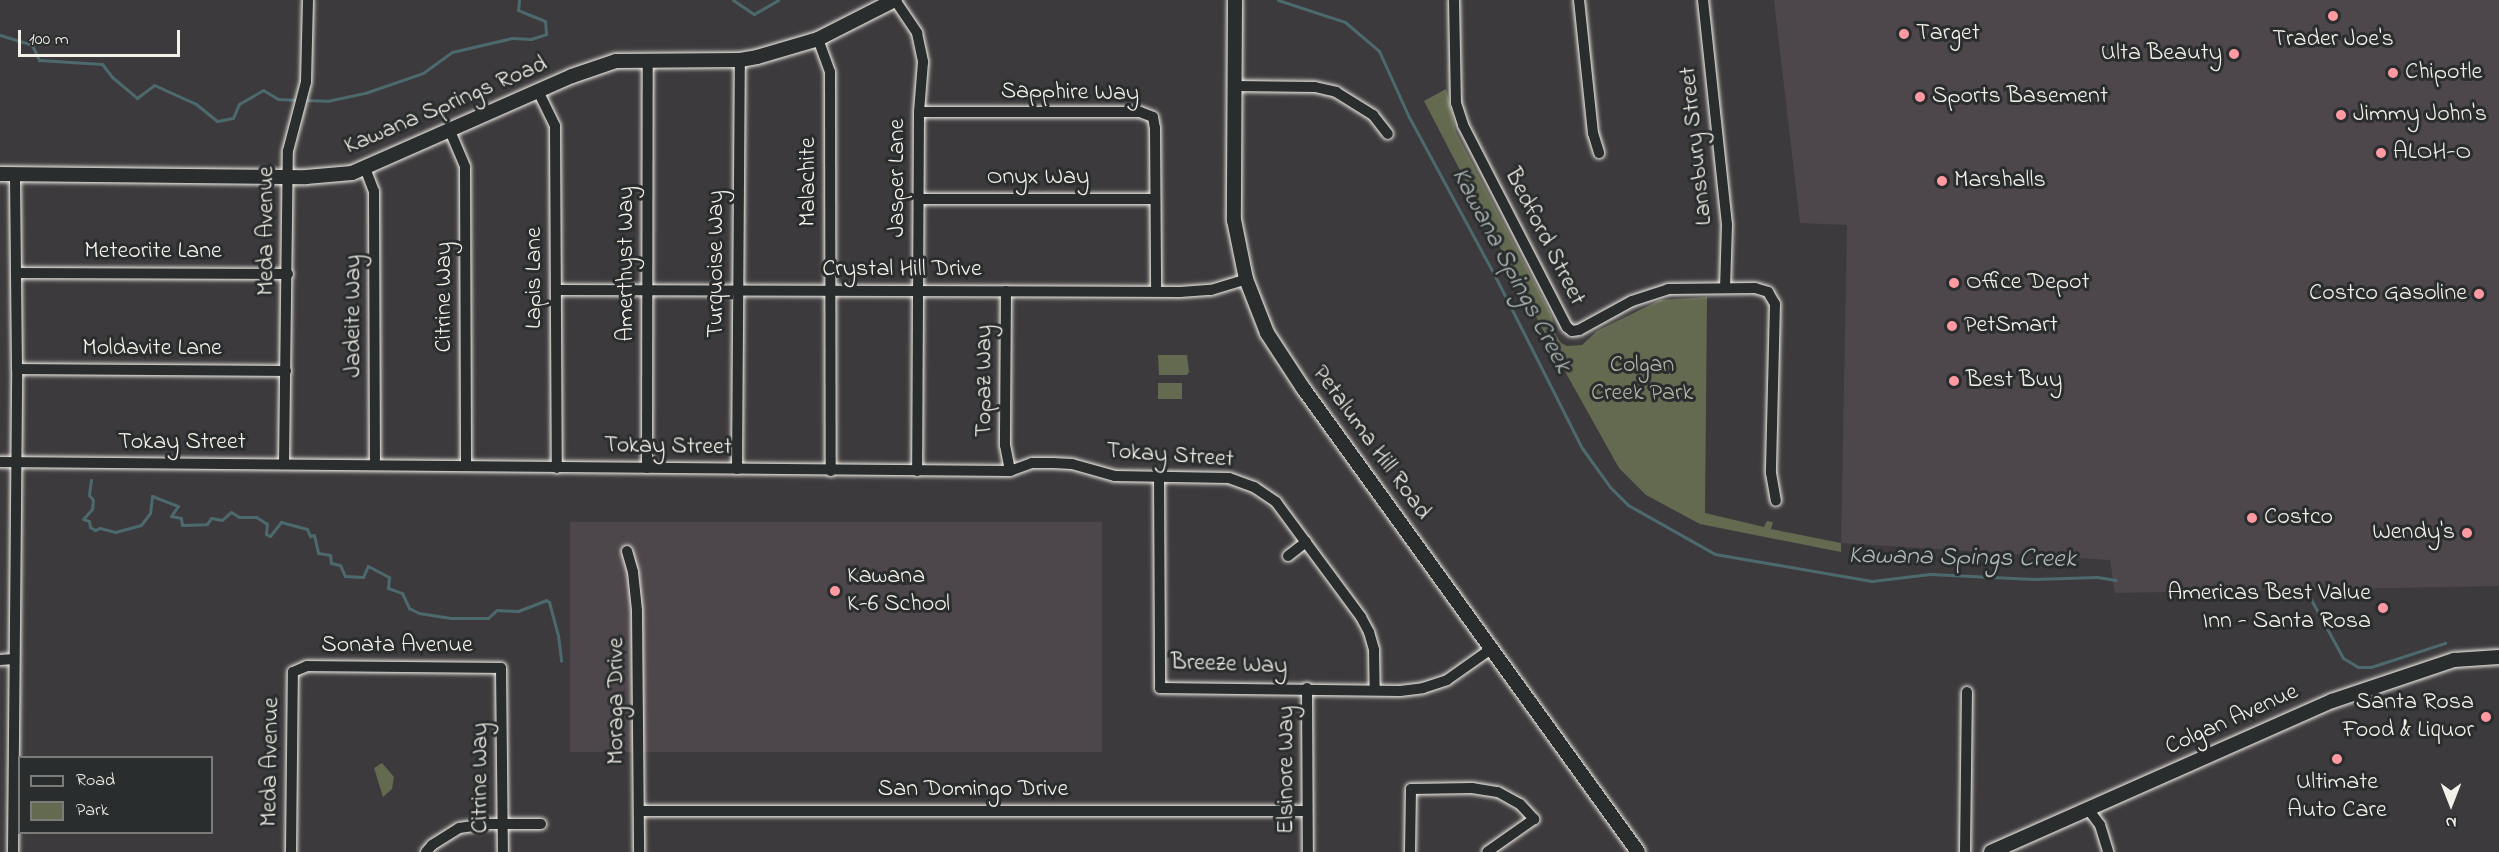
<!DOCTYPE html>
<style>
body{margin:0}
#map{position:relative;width:2499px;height:852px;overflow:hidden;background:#3d3a3d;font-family:"Indie Flower",sans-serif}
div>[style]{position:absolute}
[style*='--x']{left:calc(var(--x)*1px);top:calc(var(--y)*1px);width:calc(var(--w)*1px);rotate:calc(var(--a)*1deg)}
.built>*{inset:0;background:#4d464b;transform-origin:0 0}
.green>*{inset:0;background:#646a50;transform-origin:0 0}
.stream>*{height:3px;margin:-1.5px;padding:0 1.5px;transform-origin:1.5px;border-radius:1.5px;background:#4c6a6d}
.roads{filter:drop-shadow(0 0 2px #f4f1e8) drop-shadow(0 0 2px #f4f1e8)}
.street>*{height:10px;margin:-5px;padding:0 5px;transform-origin:5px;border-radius:5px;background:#2a2d2e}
.secondary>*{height:14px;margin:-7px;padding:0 7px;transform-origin:7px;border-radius:7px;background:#2a2d2e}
.dots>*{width:16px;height:16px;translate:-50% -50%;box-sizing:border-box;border:3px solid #2a2d2e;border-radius:50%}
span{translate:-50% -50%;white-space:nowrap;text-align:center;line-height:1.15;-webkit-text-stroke:6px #2a2d2e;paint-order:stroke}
.poi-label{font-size:24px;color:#f4f1e8}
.left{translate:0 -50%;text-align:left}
.right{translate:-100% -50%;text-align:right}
.street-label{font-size:24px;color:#f4f1e8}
.park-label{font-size:24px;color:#b3b4a4}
.water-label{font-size:26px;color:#b1bbb7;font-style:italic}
.legend{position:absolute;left:18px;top:756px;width:195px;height:78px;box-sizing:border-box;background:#2a2d2e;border:2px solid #7b7b78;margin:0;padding:8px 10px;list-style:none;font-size:18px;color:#f4f1e8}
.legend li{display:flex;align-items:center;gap:12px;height:30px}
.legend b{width:30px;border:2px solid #7b7b78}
.north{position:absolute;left:2421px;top:774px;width:60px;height:60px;-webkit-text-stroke:4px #2a2d2e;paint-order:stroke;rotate:180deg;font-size:16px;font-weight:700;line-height:24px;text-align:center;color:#f4f1e8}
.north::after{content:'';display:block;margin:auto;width:21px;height:27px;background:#f4f1e8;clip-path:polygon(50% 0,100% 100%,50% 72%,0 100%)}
.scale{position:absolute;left:18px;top:30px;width:162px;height:27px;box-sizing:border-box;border:3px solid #f4f1e8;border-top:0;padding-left:8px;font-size:18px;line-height:21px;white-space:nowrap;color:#f4f1e8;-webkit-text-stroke:4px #2a2d2e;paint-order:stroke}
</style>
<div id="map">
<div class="built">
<i style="clip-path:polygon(1774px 0,2499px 0,2499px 586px,2115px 593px,2110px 560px,1841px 543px,1847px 225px,1800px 223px)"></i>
<i style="left:1102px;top:522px;width:230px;height:532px;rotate:90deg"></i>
</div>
<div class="green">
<i style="clip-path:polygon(1446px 89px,1456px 132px,1552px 316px,1555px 333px,1561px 343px,1567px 346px,1582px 345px,1597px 331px,1660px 300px,1707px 297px,1705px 513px,1764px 527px,1767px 521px,1773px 522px,1771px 529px,1841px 543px,1841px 552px,1700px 524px,1646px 495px,1619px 468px,1557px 357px,1424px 101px)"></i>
<i style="clip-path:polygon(1158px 355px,1187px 355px,1189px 372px,1187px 375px,1159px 375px)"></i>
<i style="left:1158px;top:383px;width:24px;height:16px"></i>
<i style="clip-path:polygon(382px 763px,394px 777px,392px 789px,383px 797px,374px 768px)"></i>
</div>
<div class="stream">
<i style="--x:733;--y:0;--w:25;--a:34"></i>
<i style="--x:754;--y:14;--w:28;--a:-30"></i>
<i style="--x:1278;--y:0;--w:71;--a:18.2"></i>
<i style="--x:1345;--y:22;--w:45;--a:40.5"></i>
<i style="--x:1379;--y:51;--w:72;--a:65.6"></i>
<i style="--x:1409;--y:117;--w:183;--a:61.6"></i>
<i style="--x:1496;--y:278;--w:191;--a:63.2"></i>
<i style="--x:1582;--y:448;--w:48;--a:54.3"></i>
<i style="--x:1610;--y:487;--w:25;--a:45"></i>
<i style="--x:1628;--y:505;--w:100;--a:29.4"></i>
<i style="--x:1715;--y:554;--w:159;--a:9.8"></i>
<i style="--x:1872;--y:581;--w:58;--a:-6.9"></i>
<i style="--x:1930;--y:574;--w:104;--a:2.8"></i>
<i style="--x:2034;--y:579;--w:63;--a:-1.8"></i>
<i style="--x:2097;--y:577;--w:19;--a:9"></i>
<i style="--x:0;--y:35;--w:34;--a:17"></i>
<i style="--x:32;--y:45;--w:17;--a:65"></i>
<i style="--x:39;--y:60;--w:63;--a:3.6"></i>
<i style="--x:102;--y:64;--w:16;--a:52"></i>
<i style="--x:112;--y:77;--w:33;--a:40"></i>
<i style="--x:137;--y:98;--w:21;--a:-37"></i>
<i style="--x:154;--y:85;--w:46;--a:24.3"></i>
<i style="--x:196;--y:104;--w:27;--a:39"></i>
<i style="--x:217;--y:121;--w:16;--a:-11"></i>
<i style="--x:233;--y:118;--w:15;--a:-67"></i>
<i style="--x:239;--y:104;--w:28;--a:-30"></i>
<i style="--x:263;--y:90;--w:17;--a:31"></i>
<i style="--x:278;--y:99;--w:19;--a:3"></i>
<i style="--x:304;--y:100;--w:23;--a:2"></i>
<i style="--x:327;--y:101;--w:39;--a:-12"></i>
<i style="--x:365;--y:93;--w:61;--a:-19"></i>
<i style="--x:423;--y:73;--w:36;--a:-36"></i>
<i style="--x:452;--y:52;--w:62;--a:-13.1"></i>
<i style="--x:512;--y:38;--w:19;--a:3"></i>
<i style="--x:531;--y:39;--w:16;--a:-18"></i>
<i style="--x:546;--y:34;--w:13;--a:-94"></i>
<i style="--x:545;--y:21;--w:29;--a:-158"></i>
<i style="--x:518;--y:10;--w:10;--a:-84"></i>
<i style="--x:91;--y:480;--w:15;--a:98"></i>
<i style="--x:89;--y:495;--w:6;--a:51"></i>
<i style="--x:93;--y:500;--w:9;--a:96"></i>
<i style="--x:92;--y:509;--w:13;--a:132"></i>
<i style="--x:83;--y:519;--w:6;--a:18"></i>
<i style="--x:89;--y:521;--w:6;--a:81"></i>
<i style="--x:90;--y:527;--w:6;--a:31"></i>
<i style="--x:95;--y:530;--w:5;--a:-22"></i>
<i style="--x:100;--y:528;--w:16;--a:15"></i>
<i style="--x:115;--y:532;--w:27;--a:-15"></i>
<i style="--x:141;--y:525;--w:15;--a:-53"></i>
<i style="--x:150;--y:513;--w:17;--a:-83"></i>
<i style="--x:152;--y:496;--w:28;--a:21"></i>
<i style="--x:178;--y:506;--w:12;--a:125"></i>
<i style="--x:171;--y:516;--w:10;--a:11"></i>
<i style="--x:181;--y:518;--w:7;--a:82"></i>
<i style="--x:182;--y:525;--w:25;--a:-2"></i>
<i style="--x:207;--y:524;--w:7;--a:-56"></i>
<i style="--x:211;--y:518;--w:11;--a:10"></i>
<i style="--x:222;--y:520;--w:12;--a:-42"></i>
<i style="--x:231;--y:512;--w:9;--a:32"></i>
<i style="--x:239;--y:517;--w:17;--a:0"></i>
<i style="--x:256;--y:517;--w:13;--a:32"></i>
<i style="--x:267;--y:524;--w:10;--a:96"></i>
<i style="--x:266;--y:534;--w:4;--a:27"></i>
<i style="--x:270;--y:536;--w:18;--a:-52"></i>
<i style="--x:281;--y:522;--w:27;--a:15"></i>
<i style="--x:307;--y:529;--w:8;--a:67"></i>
<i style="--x:310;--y:536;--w:4;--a:-14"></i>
<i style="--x:314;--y:535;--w:18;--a:77"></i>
<i style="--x:318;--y:553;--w:12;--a:9"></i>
<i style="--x:330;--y:555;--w:8;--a:83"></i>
<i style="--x:331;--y:563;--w:9;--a:13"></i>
<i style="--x:340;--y:565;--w:12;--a:66"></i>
<i style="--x:345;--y:576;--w:18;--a:3"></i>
<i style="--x:363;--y:577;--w:12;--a:-66"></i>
<i style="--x:368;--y:566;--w:24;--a:28"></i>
<i style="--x:389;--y:577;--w:11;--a:95"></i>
<i style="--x:388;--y:588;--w:15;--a:20"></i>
<i style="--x:402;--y:593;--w:17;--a:65"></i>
<i style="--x:409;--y:608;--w:11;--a:27"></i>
<i style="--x:419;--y:613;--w:32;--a:9"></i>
<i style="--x:451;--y:618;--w:37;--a:0"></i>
<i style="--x:488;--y:618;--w:12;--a:-42"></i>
<i style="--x:497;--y:610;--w:21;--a:3"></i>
<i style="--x:518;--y:611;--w:30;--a:-21"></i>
<i style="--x:546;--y:600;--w:4;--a:34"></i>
<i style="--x:549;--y:602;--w:34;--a:75"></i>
<i style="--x:558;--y:635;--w:26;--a:83"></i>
<i style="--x:2308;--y:594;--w:73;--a:61.3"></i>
<i style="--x:2343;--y:658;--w:17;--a:31"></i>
<i style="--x:2358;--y:667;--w:13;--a:0"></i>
<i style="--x:2371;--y:667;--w:78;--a:-18"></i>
</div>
<div class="roads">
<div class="street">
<i style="--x:895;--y:0;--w:40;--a:56"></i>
<i style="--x:917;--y:33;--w:30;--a:78"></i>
<i style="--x:923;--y:62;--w:50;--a:94.6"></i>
<i style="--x:919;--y:112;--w:359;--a:90.3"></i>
<i style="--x:1454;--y:0;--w:103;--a:88.9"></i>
<i style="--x:1456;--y:103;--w:23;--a:72"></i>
<i style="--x:1463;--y:125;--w:227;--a:62.8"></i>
<i style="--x:1567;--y:327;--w:6;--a:39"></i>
<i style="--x:1572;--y:331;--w:7;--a:-8"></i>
<i style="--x:1579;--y:330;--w:60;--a:-28.7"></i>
<i style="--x:1632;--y:301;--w:38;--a:-18"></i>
<i style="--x:1668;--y:289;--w:87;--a:-0.7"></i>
<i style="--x:1755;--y:288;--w:14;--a:17"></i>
<i style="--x:1768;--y:292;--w:14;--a:60"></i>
<i style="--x:1775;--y:304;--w:169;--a:91.4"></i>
<i style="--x:1771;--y:473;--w:28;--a:80"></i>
<i style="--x:1579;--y:0;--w:134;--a:84"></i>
<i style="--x:1593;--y:133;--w:21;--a:73"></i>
<i style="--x:1703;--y:0;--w:226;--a:83.9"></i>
<i style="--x:1727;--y:225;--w:63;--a:91.8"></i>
<i style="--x:818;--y:39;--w:35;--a:70"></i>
<i style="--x:830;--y:72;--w:399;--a:89.9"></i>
<i style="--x:1235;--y:86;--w:80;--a:0.7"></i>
<i style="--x:1315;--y:87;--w:22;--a:13"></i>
<i style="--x:1336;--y:92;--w:44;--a:31.9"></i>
<i style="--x:1373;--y:115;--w:24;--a:52"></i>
<i style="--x:538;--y:91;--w:39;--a:64"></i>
<i style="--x:555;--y:126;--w:342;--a:89.7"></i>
<i style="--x:919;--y:112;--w:221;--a:0"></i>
<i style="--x:1140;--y:112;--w:14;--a:21"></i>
<i style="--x:1153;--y:117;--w:11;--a:80"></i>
<i style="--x:1155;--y:128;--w:163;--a:89.6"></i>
<i style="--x:450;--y:131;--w:39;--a:67"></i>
<i style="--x:465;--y:167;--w:298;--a:89.8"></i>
<i style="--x:365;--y:168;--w:25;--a:69"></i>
<i style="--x:374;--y:191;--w:273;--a:89.8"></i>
<i style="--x:920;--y:199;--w:235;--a:0"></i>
<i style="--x:17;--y:273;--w:271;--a:0.2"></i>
<i style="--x:556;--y:290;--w:624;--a:0.18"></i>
<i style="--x:1180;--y:292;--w:31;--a:-4"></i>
<i style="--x:1211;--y:290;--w:37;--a:-17"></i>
<i style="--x:1006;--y:291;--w:154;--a:90.4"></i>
<i style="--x:1005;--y:445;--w:26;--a:79"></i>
<i style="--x:17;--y:369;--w:269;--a:0.4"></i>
<i style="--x:0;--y:462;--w:1010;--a:0.51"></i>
<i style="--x:1010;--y:471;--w:23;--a:-20"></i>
<i style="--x:1032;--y:463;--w:21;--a:0"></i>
<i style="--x:1053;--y:463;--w:19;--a:3"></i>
<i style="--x:1072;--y:464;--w:45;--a:15.6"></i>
<i style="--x:1115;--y:476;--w:114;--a:1"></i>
<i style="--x:1229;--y:478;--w:27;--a:20"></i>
<i style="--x:1254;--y:487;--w:27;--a:34"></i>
<i style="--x:1276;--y:502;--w:143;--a:53.5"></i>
<i style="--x:1361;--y:617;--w:17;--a:62"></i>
<i style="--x:1369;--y:632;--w:19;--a:74"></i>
<i style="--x:1374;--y:650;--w:39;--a:89"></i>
<i style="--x:284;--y:464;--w:313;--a:-89.3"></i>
<i style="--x:288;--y:151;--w:71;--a:-75.4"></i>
<i style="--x:306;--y:82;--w:82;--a:-88.6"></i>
<i style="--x:647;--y:468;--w:408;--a:-89.9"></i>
<i style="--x:737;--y:469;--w:409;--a:-89.6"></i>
<i style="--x:1159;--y:476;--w:212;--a:89.7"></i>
<i style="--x:1160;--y:688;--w:240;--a:0.7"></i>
<i style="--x:1400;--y:691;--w:23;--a:-7"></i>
<i style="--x:1423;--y:688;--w:25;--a:-18"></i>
<i style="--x:1447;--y:680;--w:54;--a:-35.2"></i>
<i style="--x:627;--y:551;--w:22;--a:74"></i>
<i style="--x:633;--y:572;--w:39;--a:84"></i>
<i style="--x:637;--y:611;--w:241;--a:89.5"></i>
<i style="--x:1288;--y:556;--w:23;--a:-38"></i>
<i style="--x:0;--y:660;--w:14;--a:-4"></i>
<i style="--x:1307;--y:688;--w:164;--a:89.7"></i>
<i style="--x:2088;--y:809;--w:20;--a:53"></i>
<i style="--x:2100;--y:825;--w:28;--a:73"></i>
<i style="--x:639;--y:811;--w:668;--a:0"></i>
<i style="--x:13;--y:852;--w:483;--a:-89.5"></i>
<i style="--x:17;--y:369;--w:195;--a:-90.6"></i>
<i style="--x:291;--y:852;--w:180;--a:-89.4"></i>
<i style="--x:293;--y:672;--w:15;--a:-23"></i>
<i style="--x:307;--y:666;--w:194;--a:0.6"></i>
<i style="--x:501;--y:668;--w:184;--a:89.4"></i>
<i style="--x:426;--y:852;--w:9;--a:-49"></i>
<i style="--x:432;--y:845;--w:32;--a:-32"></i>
<i style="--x:459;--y:828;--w:27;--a:-8"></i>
<i style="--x:486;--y:824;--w:55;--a:0"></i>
<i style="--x:1410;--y:852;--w:63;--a:-89.1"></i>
<i style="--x:1411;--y:789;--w:61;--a:-0.9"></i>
<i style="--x:1472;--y:788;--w:26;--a:9"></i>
<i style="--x:1498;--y:792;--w:25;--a:29"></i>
<i style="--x:1520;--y:804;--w:21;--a:47"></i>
<i style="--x:1534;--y:819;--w:57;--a:144.9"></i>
<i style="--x:1965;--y:852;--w:160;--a:-89.3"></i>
</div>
<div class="secondary">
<i style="--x:1235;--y:0;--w:220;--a:90.3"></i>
<i style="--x:1234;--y:220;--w:60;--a:78.5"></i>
<i style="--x:1246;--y:279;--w:58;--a:68.7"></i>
<i style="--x:1267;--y:333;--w:66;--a:56.8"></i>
<i style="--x:1303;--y:388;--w:572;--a:54.17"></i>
<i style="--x:0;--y:174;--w:306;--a:0.6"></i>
<i style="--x:306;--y:177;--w:46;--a:-5"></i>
<i style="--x:352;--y:173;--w:240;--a:-23.8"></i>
<i style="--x:572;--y:76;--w:46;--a:-18.8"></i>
<i style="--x:616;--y:61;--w:124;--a:-0.5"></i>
<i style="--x:740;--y:60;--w:17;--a:-10"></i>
<i style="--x:757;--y:57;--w:64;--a:-16.4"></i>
<i style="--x:818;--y:39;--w:86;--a:-26.9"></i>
<i style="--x:1991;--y:852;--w:373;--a:-23.9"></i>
<i style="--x:2332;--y:701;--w:129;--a:-18.6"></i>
<i style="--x:2454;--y:660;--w:45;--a:-3.8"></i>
</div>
</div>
<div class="dots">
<i style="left:2333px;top:16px;background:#ff9aa2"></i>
<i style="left:1904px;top:34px;background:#ff9aa2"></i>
<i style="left:2234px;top:54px;background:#ff9aa2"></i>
<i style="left:2393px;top:73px;background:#ff9aa2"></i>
<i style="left:1920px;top:97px;background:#ff9aa2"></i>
<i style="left:2341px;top:115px;background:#ff9aa2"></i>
<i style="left:2381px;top:153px;background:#ff9aa2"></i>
<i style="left:1942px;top:181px;background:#ff9aa2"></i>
<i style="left:1954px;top:283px;background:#ff9aa2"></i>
<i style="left:2479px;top:294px;background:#ff9aa2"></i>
<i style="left:1952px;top:326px;background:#ff9aa2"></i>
<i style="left:1954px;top:381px;background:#ff9aa2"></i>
<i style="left:2252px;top:518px;background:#ff9aa2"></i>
<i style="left:2467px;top:533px;background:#ff9aa2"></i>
<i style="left:835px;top:591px;background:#ff9aa2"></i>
<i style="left:2383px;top:608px;background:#ff9aa2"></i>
<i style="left:2486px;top:717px;background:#ff9aa2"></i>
<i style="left:2337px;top:759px;background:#ff9aa2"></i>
</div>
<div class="poi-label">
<span class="left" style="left:1916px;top:34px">Target</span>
<span style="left:2333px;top:40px">Trader Joe's</span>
<span class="right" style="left:2222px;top:54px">Ulta Beauty</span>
<span class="left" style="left:2405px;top:73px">Chipotle</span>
<span class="left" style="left:1932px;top:97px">Sports Basement</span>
<span class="left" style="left:2353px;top:115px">Jimmy John's</span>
<span class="left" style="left:2393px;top:153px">ALOH-O</span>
<span class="left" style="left:1954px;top:181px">Marshalls</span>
<span class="left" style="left:1966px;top:283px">Office Depot</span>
<span class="right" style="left:2467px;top:294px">Costco Gasoline</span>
<span class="left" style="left:1964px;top:326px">PetSmart</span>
<span class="left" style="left:1966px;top:381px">Best Buy</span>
<span class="left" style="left:2264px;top:518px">Costco</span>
<span class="right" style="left:2455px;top:533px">Wendy's</span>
<span class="left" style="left:847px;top:591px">Kawana<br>K-6 School</span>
<span class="right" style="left:2371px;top:608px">Americas Best Value<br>Inn - Santa Rosa</span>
<span class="right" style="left:2474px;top:717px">Santa Rosa<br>Food &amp; Liquor</span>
<span style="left:2337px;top:797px">Ultimate<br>Auto Care</span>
</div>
<div class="street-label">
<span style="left:1070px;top:93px;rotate:1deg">Sapphire Way</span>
<span style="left:446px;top:106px;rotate:-23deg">Kawana Springs Road</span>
<span style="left:1697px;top:146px;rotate:-96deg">Lansbury Street</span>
<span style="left:898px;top:178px;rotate:-90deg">Jasper Lane</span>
<span style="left:1038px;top:178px">Onyx Way</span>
<span style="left:809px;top:182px;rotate:-90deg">Malachite</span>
<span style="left:267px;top:231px;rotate:-90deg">Meda Avenue</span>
<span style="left:1544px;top:237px;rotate:63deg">Bedford Street</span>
<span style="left:153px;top:252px">Meteorite Lane</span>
<span style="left:627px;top:264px;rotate:-90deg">Amerthyst Way</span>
<span style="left:717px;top:264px;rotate:-90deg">Turquoise Way</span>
<span style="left:902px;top:270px">Crystal Hill Drive</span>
<span style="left:535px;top:278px;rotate:-90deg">Lapis Lane</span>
<span style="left:445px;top:297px;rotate:-90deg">Citrine Way</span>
<span style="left:354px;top:316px;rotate:-90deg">Jadeite Way</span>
<span style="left:152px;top:349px">Moldavite Lane</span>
<span style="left:985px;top:381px;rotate:-90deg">Topaz Way</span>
<span style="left:182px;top:443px">Tokay Street</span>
<span style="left:1371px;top:443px;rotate:54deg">Petaluma Hill Road</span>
<span style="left:668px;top:447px;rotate:1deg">Tokay Street</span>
<span style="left:1170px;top:456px;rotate:4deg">Tokay Street</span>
<span style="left:397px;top:646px">Sonata Avenue</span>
<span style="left:1229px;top:665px;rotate:2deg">Breeze Way</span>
<span style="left:617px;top:701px;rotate:-90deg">Moraga Drive</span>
<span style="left:2232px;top:720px;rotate:-24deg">Colgan Avenue</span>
<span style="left:271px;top:762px;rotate:-89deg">Meda Avenue</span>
<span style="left:1287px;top:770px;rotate:-90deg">Elsinore Way</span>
<span style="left:481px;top:778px;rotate:-90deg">Citrine Way</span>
<span style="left:973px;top:790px">San Domingo Drive</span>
</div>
<div class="park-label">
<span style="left:1642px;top:380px">Colgan<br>Creek Park</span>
</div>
<div class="water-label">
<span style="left:1510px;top:271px;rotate:62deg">Kawana Spings Creek</span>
<span style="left:1962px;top:559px;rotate:1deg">Kawana Spings Creek</span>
</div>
<ul class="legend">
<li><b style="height:8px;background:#2a2d2e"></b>Road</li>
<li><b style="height:16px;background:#646a50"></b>Park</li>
</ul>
<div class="north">N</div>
<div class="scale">100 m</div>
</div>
